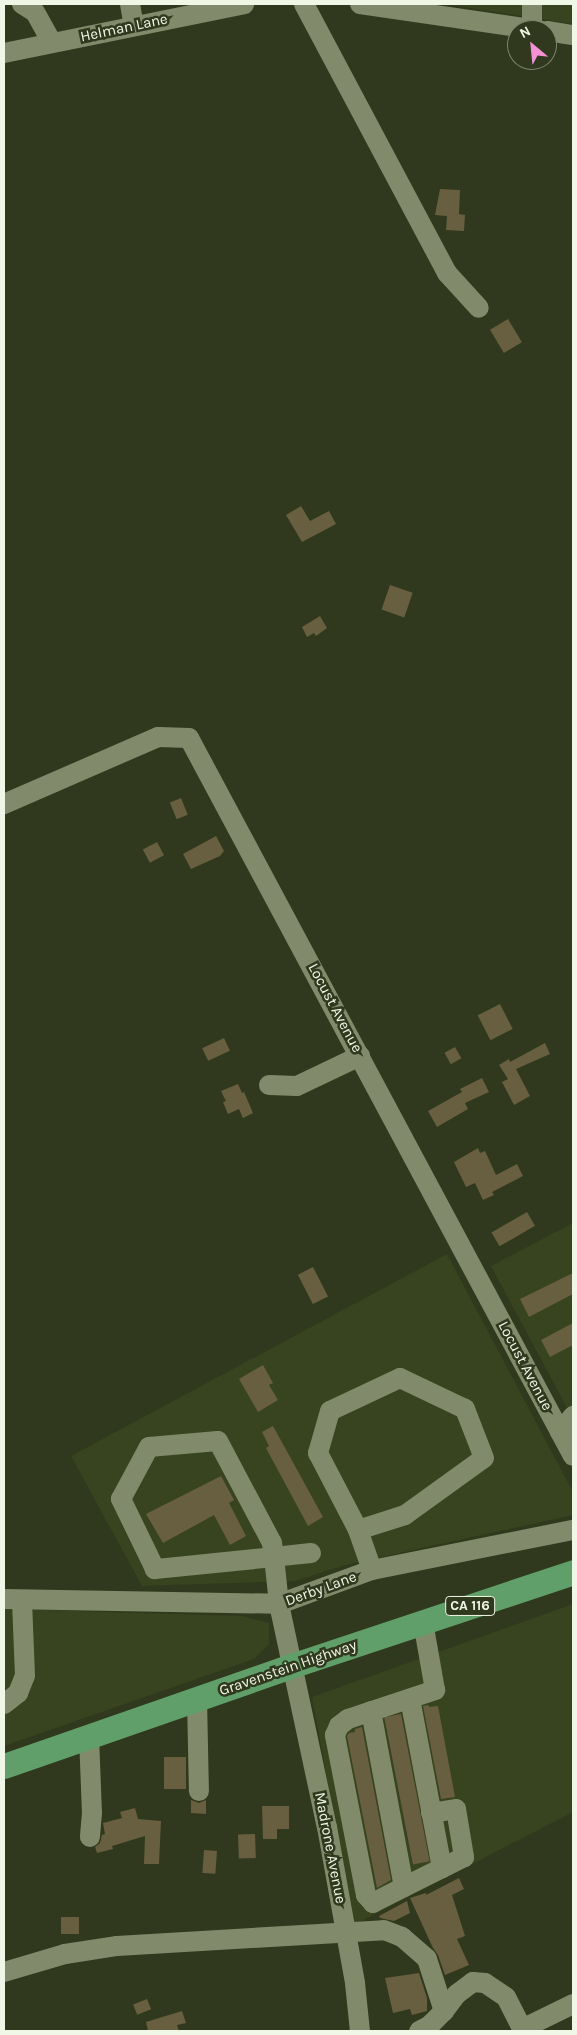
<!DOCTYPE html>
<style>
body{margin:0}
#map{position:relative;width:577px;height:2035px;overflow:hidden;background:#30391d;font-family:Karla,sans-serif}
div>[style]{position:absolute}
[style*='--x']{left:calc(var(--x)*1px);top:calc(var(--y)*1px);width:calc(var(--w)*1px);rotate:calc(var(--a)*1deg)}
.built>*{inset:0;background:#38431f}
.building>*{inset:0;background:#685f40;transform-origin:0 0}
.minor>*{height:20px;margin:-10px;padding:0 10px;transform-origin:10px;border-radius:10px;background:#818b6c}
.major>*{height:25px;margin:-12.5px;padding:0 12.5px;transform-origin:12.5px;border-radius:12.5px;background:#619f6a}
span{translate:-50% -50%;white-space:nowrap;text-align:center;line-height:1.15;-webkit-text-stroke:5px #30391d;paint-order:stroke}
.shield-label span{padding:1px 4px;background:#30391d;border:1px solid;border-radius:4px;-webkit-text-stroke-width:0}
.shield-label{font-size:14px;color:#f1f7e6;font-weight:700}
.street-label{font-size:15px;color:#f1f7e6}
.frame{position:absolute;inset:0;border:5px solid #f1f7e6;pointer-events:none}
.north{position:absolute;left:507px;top:20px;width:50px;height:50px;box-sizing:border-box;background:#30391d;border:1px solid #7d856d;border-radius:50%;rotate:332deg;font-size:14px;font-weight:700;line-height:20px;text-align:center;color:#f1f7e6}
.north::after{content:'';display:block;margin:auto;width:18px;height:22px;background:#f491d4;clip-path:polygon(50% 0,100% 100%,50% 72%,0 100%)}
</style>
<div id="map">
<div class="built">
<i style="clip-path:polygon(445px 4px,573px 4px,573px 24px)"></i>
<i style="clip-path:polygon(573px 1223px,573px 1419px,491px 1266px)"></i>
<i style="clip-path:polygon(447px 1254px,573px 1492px,573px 1515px,345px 1565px,295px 1581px,142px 1586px,71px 1456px)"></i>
<i style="clip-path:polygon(573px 1604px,573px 1812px,354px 1925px,312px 1697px)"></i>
<i style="clip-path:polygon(4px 1609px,242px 1616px,269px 1623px,269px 1644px,254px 1659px,4px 1746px)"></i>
</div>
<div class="building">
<i style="clip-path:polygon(440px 189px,460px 190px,459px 214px,465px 215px,464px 231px,446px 230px,447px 216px,435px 215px)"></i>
<i style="left:508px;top:319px;width:27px;height:21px;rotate:59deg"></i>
<i style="clip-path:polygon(301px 506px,310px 521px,329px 511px,336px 524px,302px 542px,286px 515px)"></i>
<i style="left:390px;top:585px;width:24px;height:26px;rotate:19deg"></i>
<i style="clip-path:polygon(320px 616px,327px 628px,316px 636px,314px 633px,307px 637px,302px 627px)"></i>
<i style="left:181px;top:798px;width:18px;height:12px;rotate:68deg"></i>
<i style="clip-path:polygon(216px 836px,224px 851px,220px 856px,191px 869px,183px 854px)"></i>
<i style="left:157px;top:842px;width:15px;height:16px;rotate:62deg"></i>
<i style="left:500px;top:1004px;width:28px;height:25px;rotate:63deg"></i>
<i style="left:224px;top:1038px;width:14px;height:24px;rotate:65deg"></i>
<i style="clip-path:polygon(545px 1043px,550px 1054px,516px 1069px,530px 1096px,514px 1105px,502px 1082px,508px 1079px,499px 1065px,509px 1059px,510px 1062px)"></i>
<i style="left:455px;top:1047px;width:13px;height:12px;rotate:61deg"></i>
<i style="clip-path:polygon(482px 1078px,489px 1092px,465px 1103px,468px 1109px,437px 1127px,428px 1111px,462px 1092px,460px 1089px)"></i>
<i style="clip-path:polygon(238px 1084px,242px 1093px,244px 1092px,253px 1113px,243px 1118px,239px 1109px,228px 1114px,223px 1102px,226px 1101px,221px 1091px)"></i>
<i style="clip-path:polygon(478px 1148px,480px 1153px,485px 1151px,496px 1175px,517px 1164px,523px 1176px,492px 1192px,494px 1195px,483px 1200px,475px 1183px,466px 1187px,454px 1162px)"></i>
<i style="left:527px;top:1212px;width:16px;height:41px;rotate:60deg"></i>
<i style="left:313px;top:1267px;width:33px;height:17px;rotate:63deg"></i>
<i style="clip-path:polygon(573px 1273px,573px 1294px,529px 1317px,520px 1299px)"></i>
<i style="clip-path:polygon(573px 1323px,573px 1345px,550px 1357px,541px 1340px)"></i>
<i style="clip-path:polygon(263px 1365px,273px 1383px,269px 1385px,278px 1400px,258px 1412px,239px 1379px)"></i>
<i style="clip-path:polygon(273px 1426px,323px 1517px,308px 1526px,266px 1448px,269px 1446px,262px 1432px)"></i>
<i style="clip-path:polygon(221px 1476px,234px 1500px,229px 1503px,246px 1536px,230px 1545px,214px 1515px,163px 1543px,146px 1514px)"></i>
<i style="clip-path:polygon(428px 1705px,429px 1707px,438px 1706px,455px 1797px,441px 1799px,423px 1706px)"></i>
<i style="left:401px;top:1714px;width:150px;height:17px;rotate:79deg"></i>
<i style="clip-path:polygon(362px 1727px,391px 1880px,377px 1888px,347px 1736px,349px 1733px,355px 1732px,355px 1729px)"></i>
<i style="left:164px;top:1757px;width:22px;height:32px"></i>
<i style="clip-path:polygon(191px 1800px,199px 1803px,206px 1800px,206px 1814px,191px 1813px)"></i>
<i style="clip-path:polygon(262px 1806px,289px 1806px,289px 1829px,277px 1829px,277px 1839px,263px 1839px)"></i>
<i style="clip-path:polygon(135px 1808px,138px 1819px,161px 1821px,159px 1864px,144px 1864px,145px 1836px,112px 1846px,113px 1849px,97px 1853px,95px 1847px,100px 1843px,102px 1835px,105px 1834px,103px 1823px,122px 1818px,120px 1812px)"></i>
<i style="left:255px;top:1834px;width:24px;height:17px;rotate:88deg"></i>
<i style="left:204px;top:1850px;width:13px;height:23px;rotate:4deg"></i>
<i style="clip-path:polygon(459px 1878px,464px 1889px,452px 1895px,465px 1936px,457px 1939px,469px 1965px,445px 1975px,438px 1955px,433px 1948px,410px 1898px,426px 1893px,426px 1895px)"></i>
<i style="clip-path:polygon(407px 1901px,410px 1913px,394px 1921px,380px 1918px,379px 1916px)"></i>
<i style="left:61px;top:1917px;width:18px;height:17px"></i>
<i style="clip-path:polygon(419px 1973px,427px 1998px,427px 2011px,412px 2015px,410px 2009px,393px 2013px,385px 1978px)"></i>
<i style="left:147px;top:1999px;width:11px;height:15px;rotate:68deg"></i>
<i style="clip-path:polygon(182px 2011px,186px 2023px,177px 2025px,179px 2031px,148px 2031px,146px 2022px)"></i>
</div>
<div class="minor">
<i style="--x:22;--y:4;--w:15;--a:32"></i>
<i style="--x:35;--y:12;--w:35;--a:61"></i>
<i style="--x:130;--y:4;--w:22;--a:80"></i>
<i style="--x:304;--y:4;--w:305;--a:62"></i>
<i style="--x:447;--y:273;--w:47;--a:47.6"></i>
<i style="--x:360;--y:4;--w:181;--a:8.3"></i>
<i style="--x:532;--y:4;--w:25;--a:90"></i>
<i style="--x:547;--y:31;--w:26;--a:9"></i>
<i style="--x:4;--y:53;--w:245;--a:-11.5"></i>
<i style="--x:4;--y:804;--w:168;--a:-23.5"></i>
<i style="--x:158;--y:737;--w:31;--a:2"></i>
<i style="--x:189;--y:738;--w:814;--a:61.86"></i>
<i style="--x:269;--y:1085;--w:28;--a:2"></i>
<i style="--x:297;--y:1086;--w:70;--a:-25.5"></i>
<i style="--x:560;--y:1432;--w:21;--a:-51"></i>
<i style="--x:358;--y:1530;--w:49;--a:-17.7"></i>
<i style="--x:405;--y:1515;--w:97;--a:-35.8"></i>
<i style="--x:484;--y:1458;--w:53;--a:-111.2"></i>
<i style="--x:465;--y:1409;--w:72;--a:-154.5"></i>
<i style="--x:400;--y:1378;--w:77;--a:154.8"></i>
<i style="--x:330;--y:1411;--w:44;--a:105.9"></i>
<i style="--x:318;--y:1453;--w:87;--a:62.5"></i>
<i style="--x:358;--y:1530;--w:42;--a:70.7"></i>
<i style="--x:311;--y:1553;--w:37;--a:174"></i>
<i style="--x:274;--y:1557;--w:120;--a:174.2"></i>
<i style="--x:155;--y:1569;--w:78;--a:-115.9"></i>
<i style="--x:121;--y:1499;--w:59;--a:-61.7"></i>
<i style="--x:149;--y:1447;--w:69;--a:-5"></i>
<i style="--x:218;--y:1441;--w:115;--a:62.1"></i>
<i style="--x:272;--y:1543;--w:14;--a:82"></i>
<i style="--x:274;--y:1557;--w:47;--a:83.9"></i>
<i style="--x:279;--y:1604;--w:228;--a:77.9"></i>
<i style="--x:327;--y:1827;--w:158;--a:79.8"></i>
<i style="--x:355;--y:1983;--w:48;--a:84.1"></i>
<i style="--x:4;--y:1599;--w:275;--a:1"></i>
<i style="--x:279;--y:1604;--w:99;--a:-20.1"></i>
<i style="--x:372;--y:1570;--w:205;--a:-11.3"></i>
<i style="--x:197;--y:1699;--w:92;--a:88.8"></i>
<i style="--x:4;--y:1704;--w:18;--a:-38"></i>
<i style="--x:18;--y:1693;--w:18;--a:-68"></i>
<i style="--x:25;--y:1676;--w:76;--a:-92.3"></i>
<i style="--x:371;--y:1711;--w:179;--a:79.4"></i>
<i style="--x:404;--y:1887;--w:35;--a:153"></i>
<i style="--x:373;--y:1903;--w:11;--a:-131"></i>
<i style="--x:366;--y:1895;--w:163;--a:-101"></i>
<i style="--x:335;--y:1735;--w:10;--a:-66"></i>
<i style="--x:339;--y:1726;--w:11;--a:-38"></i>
<i style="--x:348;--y:1719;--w:92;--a:-18.4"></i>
<i style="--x:435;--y:1690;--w:69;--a:-100"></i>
<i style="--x:89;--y:1736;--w:77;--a:87.8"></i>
<i style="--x:92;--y:1813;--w:24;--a:95"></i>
<i style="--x:431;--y:1813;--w:25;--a:-9"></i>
<i style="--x:456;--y:1809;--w:49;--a:80.5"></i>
<i style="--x:464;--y:1857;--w:25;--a:153"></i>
<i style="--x:404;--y:1887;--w:42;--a:-26.6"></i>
<i style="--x:442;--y:1868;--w:172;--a:-100.7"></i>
<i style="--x:4;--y:1972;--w:64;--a:-16.4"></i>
<i style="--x:65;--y:1954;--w:53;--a:-8.7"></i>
<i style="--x:117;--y:1946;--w:267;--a:-3.4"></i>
<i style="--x:384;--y:1930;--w:19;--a:21"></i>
<i style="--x:402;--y:1937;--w:33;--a:41"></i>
<i style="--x:427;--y:1959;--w:55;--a:71.9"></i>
<i style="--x:444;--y:2011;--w:21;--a:135"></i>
<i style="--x:429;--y:2026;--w:11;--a:153"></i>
<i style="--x:444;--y:2011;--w:21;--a:-53"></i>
<i style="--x:457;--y:1994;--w:20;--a:-37"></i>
<i style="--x:473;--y:1982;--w:12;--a:5"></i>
<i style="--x:485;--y:1983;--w:25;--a:34"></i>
<i style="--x:506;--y:1997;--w:38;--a:63"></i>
<i style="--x:522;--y:2029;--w:57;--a:-26.1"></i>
</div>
<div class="major">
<i style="--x:4;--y:1766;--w:304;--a:-19.2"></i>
<i style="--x:291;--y:1666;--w:297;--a:-18.4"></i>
</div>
<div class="shield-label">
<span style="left:470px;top:1606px">CA 116</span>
</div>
<div class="street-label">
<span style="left:124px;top:28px;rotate:-12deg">Helman Lane</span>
<span style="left:335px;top:1008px;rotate:62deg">Locust Avenue</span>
<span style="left:525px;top:1366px;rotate:62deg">Locust Avenue</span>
<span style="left:321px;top:1589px;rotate:-20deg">Derby Lane</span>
<span style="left:288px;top:1668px;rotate:-19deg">Gravenstein Highway</span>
<span style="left:330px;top:1848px;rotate:79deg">Madrone Avenue</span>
</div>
<div class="frame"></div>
<div class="north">N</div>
</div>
